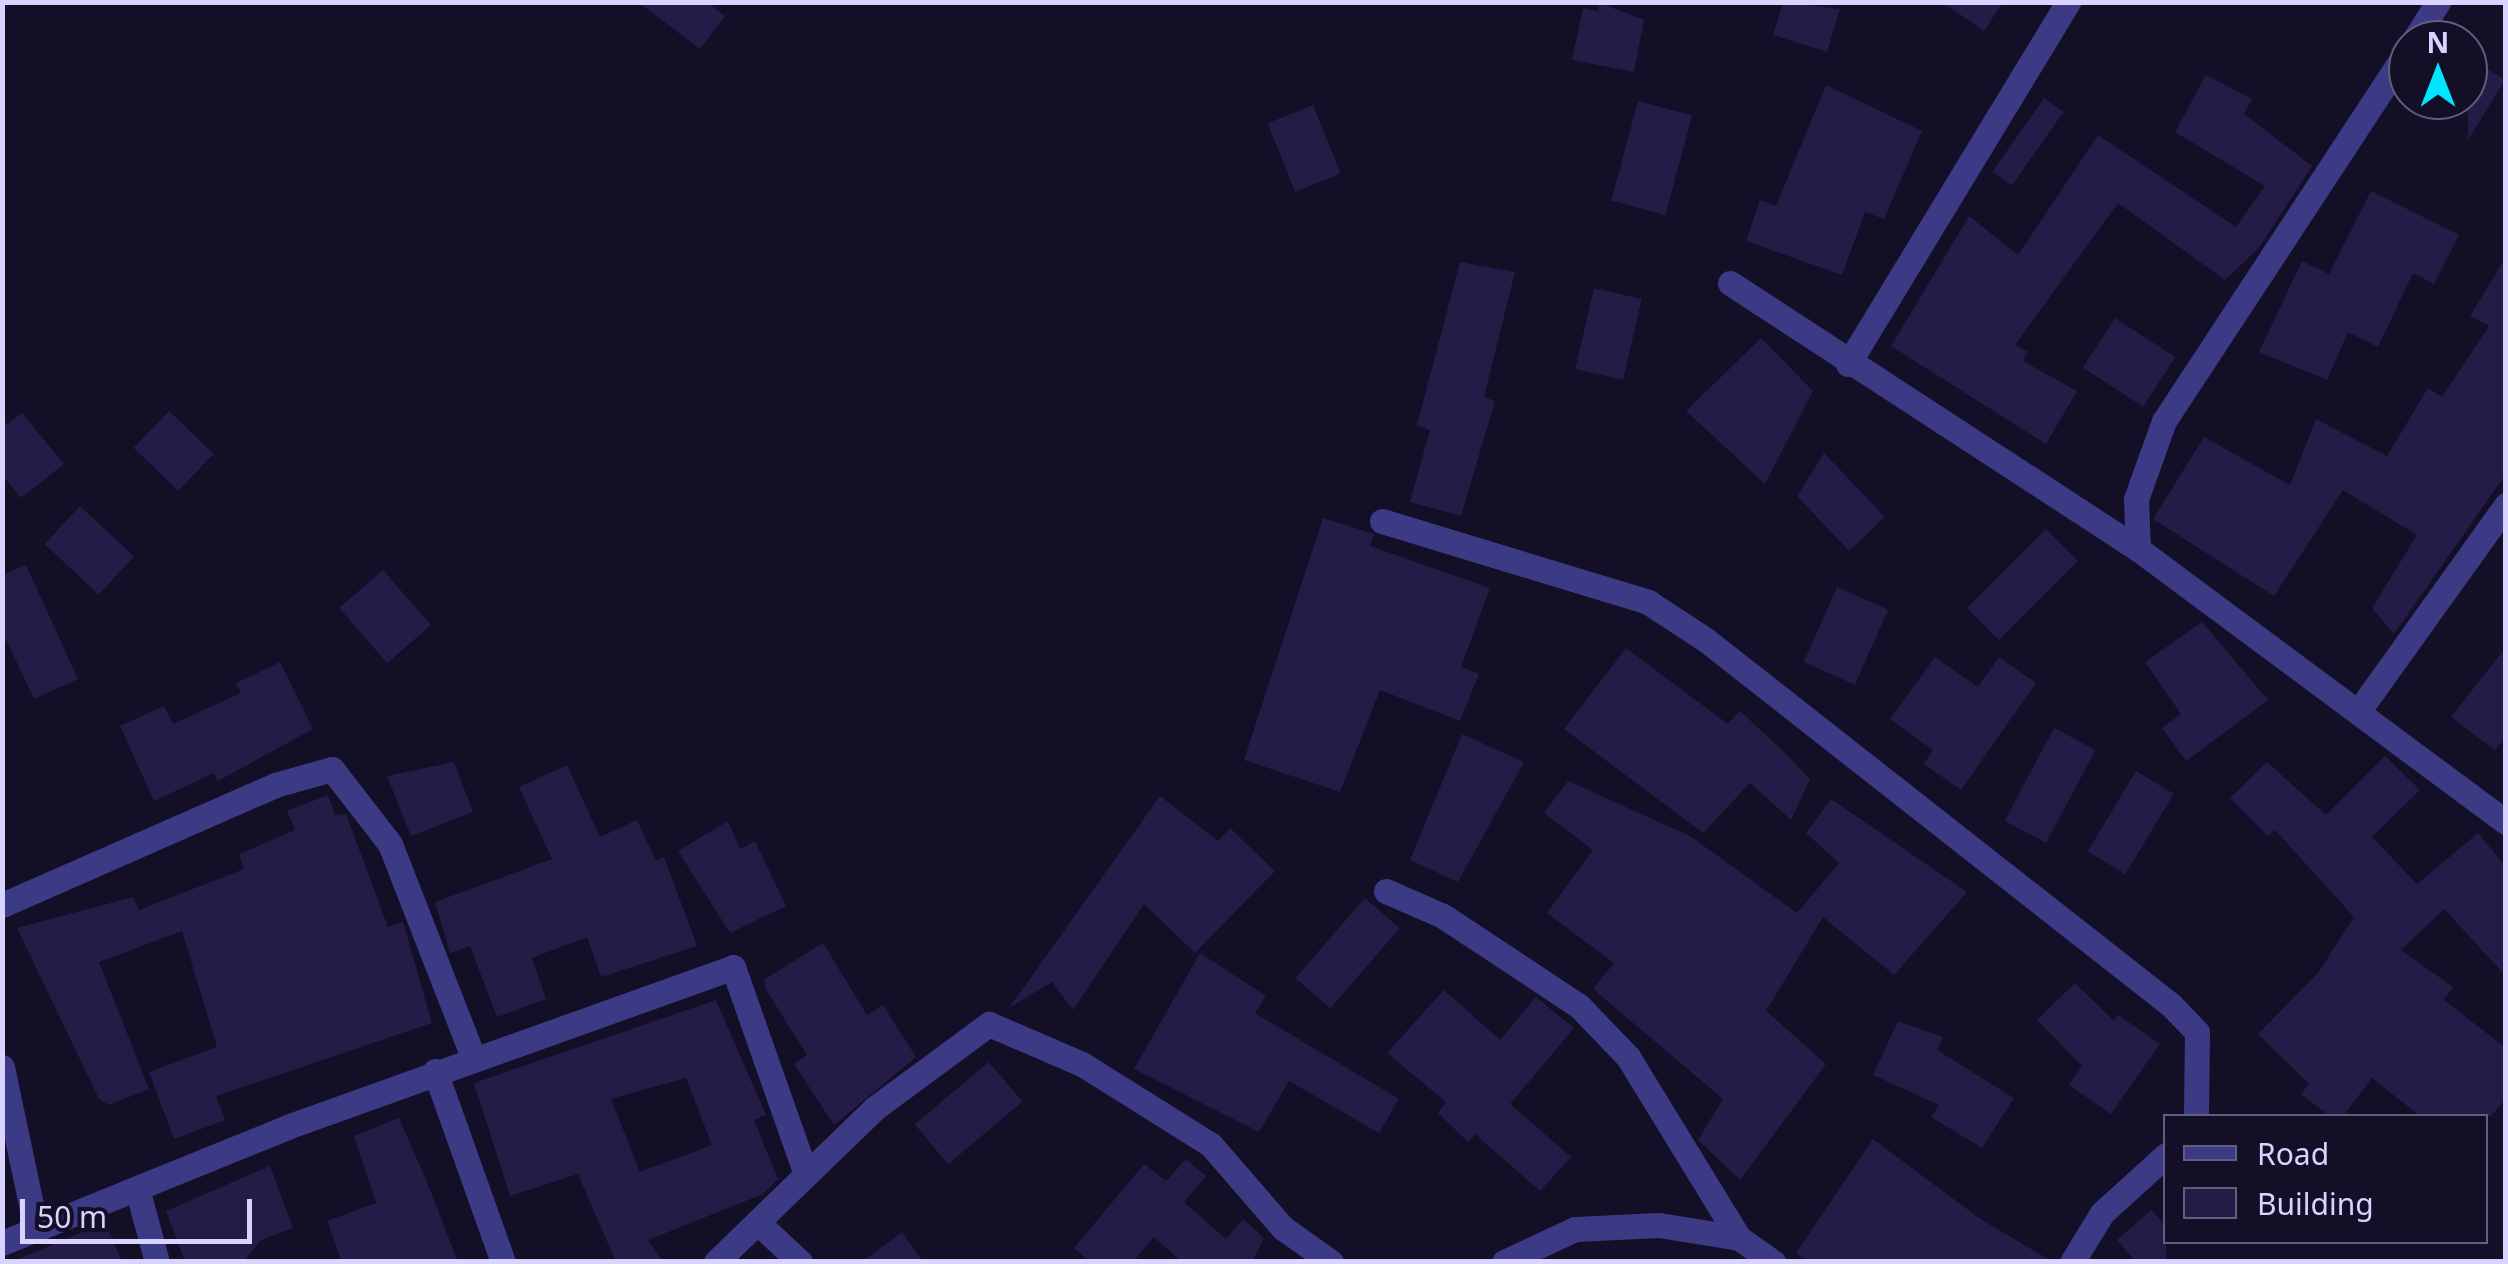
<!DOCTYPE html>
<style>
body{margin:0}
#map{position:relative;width:2508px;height:1264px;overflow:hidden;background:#130f26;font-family:"Noto Sans",sans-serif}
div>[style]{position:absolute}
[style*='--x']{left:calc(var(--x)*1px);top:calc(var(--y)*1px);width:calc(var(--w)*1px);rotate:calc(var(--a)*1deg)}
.building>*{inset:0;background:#241b47;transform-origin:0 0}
.minor>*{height:25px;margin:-12.5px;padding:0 12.5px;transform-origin:12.5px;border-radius:12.5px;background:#3d3a85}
span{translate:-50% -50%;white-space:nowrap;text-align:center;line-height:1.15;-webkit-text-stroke:8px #130f26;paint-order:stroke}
.frame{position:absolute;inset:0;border:5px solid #d9d4ff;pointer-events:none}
.legend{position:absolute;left:2163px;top:1114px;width:325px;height:130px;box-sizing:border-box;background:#130f26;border:2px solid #625e7d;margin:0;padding:12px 18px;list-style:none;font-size:30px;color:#d9d4ff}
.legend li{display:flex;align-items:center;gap:20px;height:50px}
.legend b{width:50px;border:2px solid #625e7d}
.north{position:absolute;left:2388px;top:20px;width:100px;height:100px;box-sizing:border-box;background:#130f26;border:2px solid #625e7d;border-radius:50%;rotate:0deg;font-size:28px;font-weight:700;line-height:40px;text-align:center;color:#d9d4ff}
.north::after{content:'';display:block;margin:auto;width:35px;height:45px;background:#00e5ff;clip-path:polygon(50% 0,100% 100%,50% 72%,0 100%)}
.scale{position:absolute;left:20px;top:1199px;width:232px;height:45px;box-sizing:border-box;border:5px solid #d9d4ff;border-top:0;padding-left:12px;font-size:30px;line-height:35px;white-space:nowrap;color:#d9d4ff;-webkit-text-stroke:8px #130f26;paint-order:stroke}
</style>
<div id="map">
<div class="building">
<i style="clip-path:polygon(638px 2px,707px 2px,725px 16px,700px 49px)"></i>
<i style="clip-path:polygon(1783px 2px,1840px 9px,1827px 52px,1773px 35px)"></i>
<i style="clip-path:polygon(1942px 2px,2003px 2px,1984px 31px)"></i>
<i style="clip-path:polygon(1600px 3px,1644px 20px,1634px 72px,1572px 60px,1583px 8px,1598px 11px)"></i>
<i style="clip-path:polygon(2468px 57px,2505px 80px,2468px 140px)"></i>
<i style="clip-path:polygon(2206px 75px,2252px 99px,2244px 114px,2312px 166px,2258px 249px,2225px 280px,2118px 203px,2015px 345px,2028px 352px,2023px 361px,2077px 391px,2046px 444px,1891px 346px,1969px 216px,2018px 255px,2098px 135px,2236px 227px,2265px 186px,2175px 132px)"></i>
<i style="clip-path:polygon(1826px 85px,1922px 131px,1884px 219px,1865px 212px,1842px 275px,1746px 241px,1760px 200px,1776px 206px)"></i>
<i style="left:2044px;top:98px;width:24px;height:90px;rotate:35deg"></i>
<i style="left:1638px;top:101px;width:56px;height:103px;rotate:15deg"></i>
<i style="left:1313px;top:105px;width:74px;height:49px;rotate:68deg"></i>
<i style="clip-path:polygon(2371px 191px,2459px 235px,2434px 284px,2413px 273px,2378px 347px,2348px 332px,2327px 380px,2259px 352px,2302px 261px,2329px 274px)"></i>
<i style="clip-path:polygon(2506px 257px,2506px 474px,2394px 634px,2372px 608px,2417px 535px,2343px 490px,2274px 596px,2153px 519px,2204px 437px,2290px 485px,2316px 419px,2387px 456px,2428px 388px,2442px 397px,2489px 326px,2470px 316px)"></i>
<i style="clip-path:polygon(1460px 262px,1515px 272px,1484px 397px,1495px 401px,1461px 516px,1410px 502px,1430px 430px,1417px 425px)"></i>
<i style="left:1594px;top:288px;width:49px;height:83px;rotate:13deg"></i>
<i style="left:2115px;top:318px;width:72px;height:59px;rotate:33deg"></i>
<i style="clip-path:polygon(1761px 338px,1813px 391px,1765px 484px,1686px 411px)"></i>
<i style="left:169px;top:411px;width:62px;height:51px;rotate:44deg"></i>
<i style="clip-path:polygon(22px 413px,64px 464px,21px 498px,2px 475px,2px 428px)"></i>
<i style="clip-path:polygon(1824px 453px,1885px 517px,1849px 551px,1797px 496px)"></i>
<i style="left:80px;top:506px;width:74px;height:52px;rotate:43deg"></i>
<i style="clip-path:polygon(1323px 518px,1374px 534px,1370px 546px,1490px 588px,1461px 667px,1479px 674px,1460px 721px,1380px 690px,1340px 792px,1244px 760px)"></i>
<i style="left:2046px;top:529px;width:45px;height:112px;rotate:45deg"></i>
<i style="clip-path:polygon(26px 565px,78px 679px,34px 699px,2px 631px,2px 575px)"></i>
<i style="left:383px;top:570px;width:73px;height:58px;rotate:49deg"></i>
<i style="left:1837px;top:587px;width:56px;height:82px;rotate:24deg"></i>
<i style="clip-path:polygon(2202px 622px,2268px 700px,2186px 761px,2162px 728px,2181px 714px,2145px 662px)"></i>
<i style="clip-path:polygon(2506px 647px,2506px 737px,2495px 750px,2451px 717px)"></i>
<i style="clip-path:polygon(1626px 648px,1728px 724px,1740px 711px,1781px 749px,1810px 779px,1791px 820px,1750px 783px,1703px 833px,1564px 729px)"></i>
<i style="clip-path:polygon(1935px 657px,1978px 687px,1999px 657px,2036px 683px,1961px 790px,1924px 764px,1933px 750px,1890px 719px)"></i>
<i style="clip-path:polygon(280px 662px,313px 729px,218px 781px,214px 773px,154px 801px,120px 726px,164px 706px,173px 724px,241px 693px,236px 683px)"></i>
<i style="left:2054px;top:728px;width:47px;height:105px;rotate:28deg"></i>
<i style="clip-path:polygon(1462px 734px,1524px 762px,1458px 882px,1410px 860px)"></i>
<i style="clip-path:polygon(2385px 756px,2420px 790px,2372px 837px,2417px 884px,2478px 833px,2506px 867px,2506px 976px,2444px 909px,2401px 950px,2453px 987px,2444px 1000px,2506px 1048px,2506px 1098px,2491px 1116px,2420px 1116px,2372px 1078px,2343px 1116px,2330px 1116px,2301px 1094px,2309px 1084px,2258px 1034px,2318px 973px,2354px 917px,2275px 830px,2268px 836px,2230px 798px,2267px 762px,2326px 815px)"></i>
<i style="clip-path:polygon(454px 762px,473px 812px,411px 836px,387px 776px)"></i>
<i style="clip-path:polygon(567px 765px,600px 837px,637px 820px,656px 861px,664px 857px,697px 946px,601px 977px,587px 937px,532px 958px,546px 999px,497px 1017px,470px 946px,450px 953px,435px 902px,552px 859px,519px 787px)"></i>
<i style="left:2136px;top:771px;width:44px;height:94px;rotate:31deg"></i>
<i style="clip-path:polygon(1568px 781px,1690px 836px,1797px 913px,1839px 863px,1806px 833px,1831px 799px,1967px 892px,1894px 975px,1823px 917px,1766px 1011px,1826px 1064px,1740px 1180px,1698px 1140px,1723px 1099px,1593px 989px,1614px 963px,1547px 913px,1593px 850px,1544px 813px)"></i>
<i style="clip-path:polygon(328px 795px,335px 815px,346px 814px,388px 927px,403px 922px,432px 1023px,216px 1096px,225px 1120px,174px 1139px,149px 1072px,217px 1047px,182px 931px,99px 962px,149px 1089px,109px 1105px,99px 1099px,17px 928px,133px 897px,139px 910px,244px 869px,239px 854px,295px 830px,287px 811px)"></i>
<i style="clip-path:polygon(1160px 796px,1218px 841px,1230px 828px,1275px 871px,1195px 953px,1144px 904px,1073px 1010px,1052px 982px,1009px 1008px)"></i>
<i style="clip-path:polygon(728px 821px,740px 849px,755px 841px,786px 906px,730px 933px,678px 851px)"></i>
<i style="left:1365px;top:898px;width:46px;height:106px;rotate:41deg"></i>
<i style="clip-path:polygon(823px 943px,867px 1015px,883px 1005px,916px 1057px,834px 1125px,794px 1064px,807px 1055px,765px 988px,765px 979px)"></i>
<i style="clip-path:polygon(1200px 953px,1266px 996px,1255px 1013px,1399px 1099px,1379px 1133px,1289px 1081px,1259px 1132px,1134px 1069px)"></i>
<i style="clip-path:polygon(2075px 983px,2114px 1021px,2118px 1015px,2160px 1044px,2111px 1114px,2069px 1085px,2082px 1066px,2037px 1020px)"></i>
<i style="clip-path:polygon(1444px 990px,1500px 1040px,1536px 997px,1574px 1028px,1510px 1104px,1571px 1157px,1540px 1191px,1475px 1134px,1468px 1142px,1438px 1113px,1446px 1102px,1387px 1053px)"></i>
<i style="clip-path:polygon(evenodd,716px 1000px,766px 1115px,754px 1120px,778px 1179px,763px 1194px,648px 1240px,663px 1262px,616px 1262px,578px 1174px,510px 1196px,474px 1083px,716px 1000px,686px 1078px,712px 1145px,640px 1172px,611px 1099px,686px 1078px)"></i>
<i style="clip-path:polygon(1898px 1021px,1943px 1037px,1937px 1050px,2014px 1098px,1982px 1148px,1931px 1117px,1939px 1105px,1873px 1075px)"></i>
<i style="left:989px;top:1062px;width:52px;height:97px;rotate:50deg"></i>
<i style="clip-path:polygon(399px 1118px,427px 1182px,458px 1262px,342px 1262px,327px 1221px,376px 1203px,354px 1136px)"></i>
<i style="clip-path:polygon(1873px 1139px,1979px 1218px,2053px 1262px,1810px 1262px,1796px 1253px)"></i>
<i style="clip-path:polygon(1186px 1159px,1206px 1176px,1184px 1202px,1226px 1239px,1243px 1219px,1264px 1238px,1252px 1262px,1182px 1262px,1154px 1237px,1133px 1262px,1090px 1262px,1074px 1248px,1144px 1164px,1166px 1181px)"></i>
<i style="clip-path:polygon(270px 1166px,293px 1228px,261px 1240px,243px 1262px,185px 1262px,166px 1211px)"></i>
<i style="clip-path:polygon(2151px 1210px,2166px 1226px,2166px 1262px,2136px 1262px,2117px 1240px)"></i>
<i style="clip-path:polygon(90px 1229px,108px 1229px,122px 1262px,13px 1261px)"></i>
<i style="clip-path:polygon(902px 1232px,923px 1262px,862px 1262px)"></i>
</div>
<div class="minor">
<i style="--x:2414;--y:40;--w:45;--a:-57.7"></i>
<i style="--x:1730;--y:283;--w:487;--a:33.1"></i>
<i style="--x:2138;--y:549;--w:458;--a:36.6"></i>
<i style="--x:1848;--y:364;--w:424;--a:-58.7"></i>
<i style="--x:1382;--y:521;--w:278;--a:16.9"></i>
<i style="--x:1648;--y:602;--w:69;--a:33.2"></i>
<i style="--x:1706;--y:640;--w:591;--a:38.13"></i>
<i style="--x:2171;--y:1005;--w:37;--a:46"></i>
<i style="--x:2197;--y:1032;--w:84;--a:90.7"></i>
<i style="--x:2138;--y:549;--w:50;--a:-92.3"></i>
<i style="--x:2136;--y:499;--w:83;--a:-70.3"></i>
<i style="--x:2164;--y:421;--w:444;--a:-56.7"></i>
<i style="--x:2360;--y:709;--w:251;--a:-54.4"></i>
<i style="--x:1386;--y:891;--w:62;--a:23.7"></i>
<i style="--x:1443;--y:916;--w:163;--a:33.5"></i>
<i style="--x:1579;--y:1006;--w:71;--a:46.1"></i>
<i style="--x:1628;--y:1057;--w:212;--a:58.5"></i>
<i style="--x:2;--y:905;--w:298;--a:-23.7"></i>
<i style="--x:275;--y:785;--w:59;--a:-15.7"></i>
<i style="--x:332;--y:769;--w:95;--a:52.3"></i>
<i style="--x:390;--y:844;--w:229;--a:68.7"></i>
<i style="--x:2;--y:1067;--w:166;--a:78.1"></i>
<i style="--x:435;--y:1071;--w:203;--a:70.4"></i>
<i style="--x:138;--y:1192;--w:73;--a:74.8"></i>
<i style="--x:757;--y:1222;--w:59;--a:42.9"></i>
<i style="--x:2;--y:1243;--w:308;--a:-22.1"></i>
<i style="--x:287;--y:1127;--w:474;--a:-19.7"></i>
<i style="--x:733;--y:967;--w:219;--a:70.6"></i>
<i style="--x:716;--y:1262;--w:221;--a:-44.1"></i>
<i style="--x:875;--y:1108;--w:142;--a:-36.4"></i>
<i style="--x:989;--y:1024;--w:101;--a:23.3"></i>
<i style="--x:1082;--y:1064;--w:152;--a:32.1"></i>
<i style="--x:1211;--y:1145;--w:110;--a:49.1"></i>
<i style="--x:1283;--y:1228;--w:59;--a:35.3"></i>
<i style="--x:1504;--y:1262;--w:78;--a:-24.9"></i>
<i style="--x:1575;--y:1229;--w:84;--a:-2.7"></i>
<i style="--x:1659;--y:1225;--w:81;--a:9.2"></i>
<i style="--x:1739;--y:1238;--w:42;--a:35.2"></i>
<i style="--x:2072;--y:1262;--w:57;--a:-58.5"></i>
<i style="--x:2102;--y:1213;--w:86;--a:-42.2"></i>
</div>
<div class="frame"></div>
<ul class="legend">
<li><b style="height:12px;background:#3d3a85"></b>Road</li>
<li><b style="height:28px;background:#241b47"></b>Building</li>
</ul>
<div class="north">N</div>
<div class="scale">50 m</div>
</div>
